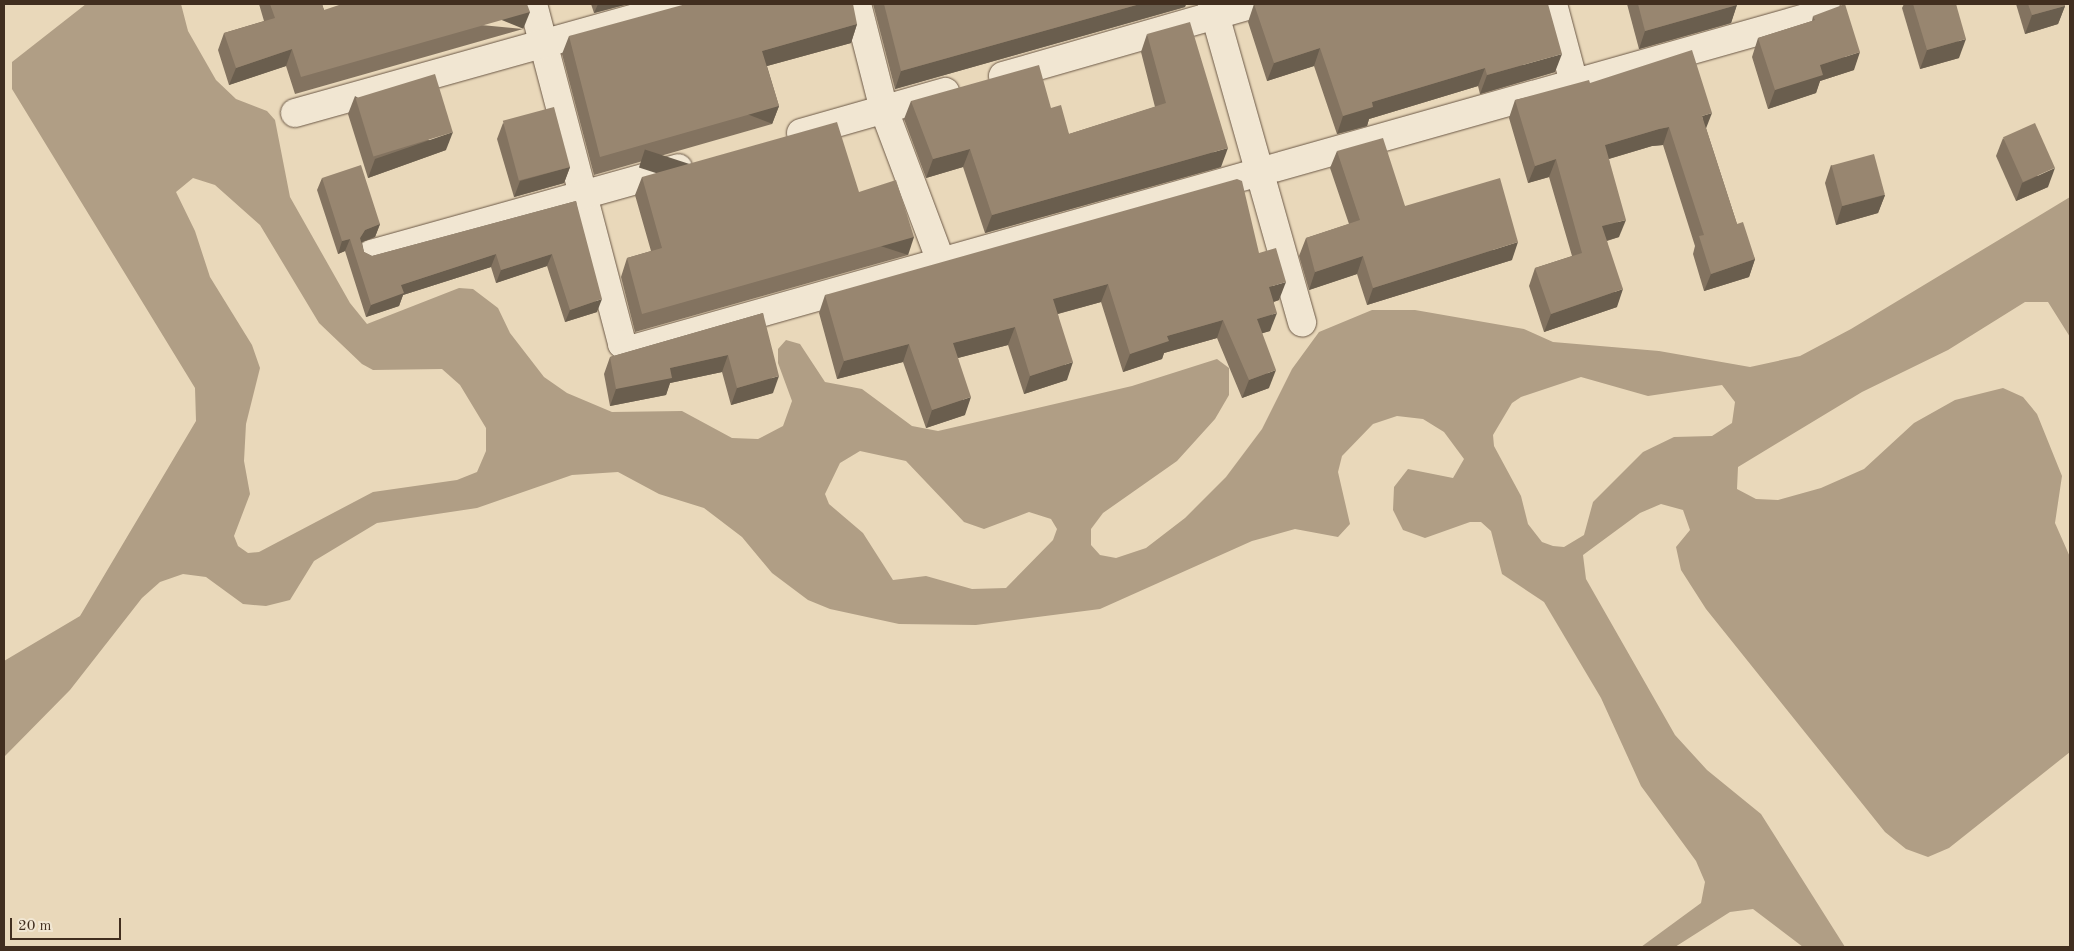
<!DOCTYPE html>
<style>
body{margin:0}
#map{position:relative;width:2074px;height:951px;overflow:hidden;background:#e9d8ba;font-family:"Old Standard TT",serif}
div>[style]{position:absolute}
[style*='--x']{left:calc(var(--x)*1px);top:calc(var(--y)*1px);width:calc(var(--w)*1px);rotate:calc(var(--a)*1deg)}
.water>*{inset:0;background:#b09e85}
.roads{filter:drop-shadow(0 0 1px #6b5846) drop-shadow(0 0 1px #6b5846)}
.street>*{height:28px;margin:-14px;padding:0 14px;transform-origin:14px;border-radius:14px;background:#f1e6d2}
.wall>*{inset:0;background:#837360}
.shaded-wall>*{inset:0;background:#6a5e4e;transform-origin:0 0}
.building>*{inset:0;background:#988670;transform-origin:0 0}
span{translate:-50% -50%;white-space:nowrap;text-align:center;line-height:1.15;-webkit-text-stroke:4.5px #f1e6d2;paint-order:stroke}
.frame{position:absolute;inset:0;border:5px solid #412e1f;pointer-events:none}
.scale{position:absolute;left:10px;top:918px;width:111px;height:22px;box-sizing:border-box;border:2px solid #412e1f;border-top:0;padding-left:6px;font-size:15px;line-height:18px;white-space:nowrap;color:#412e1f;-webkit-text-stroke:4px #f1e6d2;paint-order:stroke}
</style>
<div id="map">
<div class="water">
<i style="clip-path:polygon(evenodd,86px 4px,181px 4px,188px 31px,216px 80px,236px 99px,267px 111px,275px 120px,290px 197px,350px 303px,367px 324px,459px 288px,473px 289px,498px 308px,510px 333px,544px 377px,567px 393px,612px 412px,682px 411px,732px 438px,758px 439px,783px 426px,792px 401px,778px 363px,778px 349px,786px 340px,800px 344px,825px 382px,862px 389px,912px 426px,938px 431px,1132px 386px,1217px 359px,1229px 368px,1229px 395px,1215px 419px,1177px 461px,1103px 513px,1091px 529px,1091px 545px,1100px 555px,1116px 558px,1146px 548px,1185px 518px,1226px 477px,1262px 429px,1292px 369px,1319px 332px,1372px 310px,1415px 310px,1524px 329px,1553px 342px,1659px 351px,1750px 367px,1800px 356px,1851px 329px,2070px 197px,2070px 337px,2048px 302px,2025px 302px,1948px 350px,1862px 392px,1738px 467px,1737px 489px,1756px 499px,1778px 500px,1821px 488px,1864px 469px,1914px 423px,1955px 400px,2003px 388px,2023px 397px,2037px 414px,2062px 476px,2055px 523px,2070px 557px,2070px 752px,1949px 848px,1928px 857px,1906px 849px,1885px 832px,1706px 609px,1681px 570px,1676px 547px,1690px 530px,1683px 510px,1661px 504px,1640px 513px,1583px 555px,1586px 579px,1675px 735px,1707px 770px,1761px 814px,1845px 947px,1803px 947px,1753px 909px,1730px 912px,1675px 947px,1641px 947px,1701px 903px,1705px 882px,1696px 861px,1641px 786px,1601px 698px,1544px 602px,1502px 574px,1491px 531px,1481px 522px,1470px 522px,1425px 538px,1403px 530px,1393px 510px,1394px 487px,1408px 469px,1453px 478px,1464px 459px,1444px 432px,1423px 419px,1397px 416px,1373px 424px,1342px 456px,1338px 472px,1350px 524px,1338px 537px,1295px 529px,1252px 541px,1100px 609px,976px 625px,899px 624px,830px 609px,808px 600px,772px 573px,742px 537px,704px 508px,659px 494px,618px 472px,572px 475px,477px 508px,377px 523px,314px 561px,290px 600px,266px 606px,243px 604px,206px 577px,183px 574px,160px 582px,142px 598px,70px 690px,4px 757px,4px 661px,80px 616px,196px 421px,195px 388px,12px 89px,12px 62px,86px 4px,193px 178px,215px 185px,260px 225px,319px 323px,362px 364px,373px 370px,442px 369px,460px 385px,486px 428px,486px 451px,477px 472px,457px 480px,373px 492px,259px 552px,248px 553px,238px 546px,234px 536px,250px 494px,244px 461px,246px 424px,260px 368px,252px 345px,210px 277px,195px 231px,176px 192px,193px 178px,86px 4px,1581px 377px,1648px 396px,1722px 385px,1735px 402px,1732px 423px,1712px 436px,1674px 437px,1643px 452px,1593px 502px,1584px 535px,1564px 547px,1553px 546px,1542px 542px,1528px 524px,1521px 496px,1494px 446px,1493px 435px,1512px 403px,1521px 397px,1581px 377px,86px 4px,860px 451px,906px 461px,964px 522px,984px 529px,1029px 512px,1051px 519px,1057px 529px,1053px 540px,1006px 588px,972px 589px,926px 576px,893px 580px,863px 533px,829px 504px,825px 494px,840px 463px,860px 451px)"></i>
</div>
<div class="roads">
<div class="street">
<i style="--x:533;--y:4;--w:351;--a:75.3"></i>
<i style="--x:622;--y:344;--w:9;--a:41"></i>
<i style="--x:629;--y:350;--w:1245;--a:-15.76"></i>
<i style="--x:857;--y:4;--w:109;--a:75.7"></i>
<i style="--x:884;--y:110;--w:162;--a:69.4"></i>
<i style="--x:1212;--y:4;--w:331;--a:74.2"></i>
<i style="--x:1553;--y:4;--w:82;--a:75.1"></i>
<i style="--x:1003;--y:76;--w:261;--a:-16"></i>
<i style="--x:295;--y:113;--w:405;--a:-15.6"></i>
<i style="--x:801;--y:133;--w:150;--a:-15.9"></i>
<i style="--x:371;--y:254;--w:319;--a:-15.6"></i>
</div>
</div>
<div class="wall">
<i style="clip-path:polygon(259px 4px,322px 4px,324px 10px,523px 29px,295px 94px,286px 66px,229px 85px,218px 50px,224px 33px,264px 21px)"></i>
<i style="clip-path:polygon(591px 4px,628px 4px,594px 13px)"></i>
<i style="clip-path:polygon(873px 4px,1186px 4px,1185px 7px,895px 89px)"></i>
<i style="clip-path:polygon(1254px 4px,1555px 72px,1480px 94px,1478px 86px,1369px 119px,1367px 126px,1337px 134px,1314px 66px,1267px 81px,1248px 22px)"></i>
<i style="clip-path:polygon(1627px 4px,1737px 4px,1731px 23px,1639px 49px)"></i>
<i style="clip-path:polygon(1904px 4px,1956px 4px,1959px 58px,1920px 69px,1902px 8px)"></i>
<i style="clip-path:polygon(2016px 4px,2064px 4px,2065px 6px,2058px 24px,2025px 34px)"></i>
<i style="clip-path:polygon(1813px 16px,1854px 70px,1820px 81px,1816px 93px,1768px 109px,1752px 57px,1758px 38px,1812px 21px)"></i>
<i style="clip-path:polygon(857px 24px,851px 43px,767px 66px,779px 106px,772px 124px,594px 175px,562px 54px,569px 36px)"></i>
<i style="clip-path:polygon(1147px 34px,1221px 167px,985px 233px,963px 167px,926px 178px,904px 119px,911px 101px,1051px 108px,1069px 134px,1155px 107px,1141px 52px)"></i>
<i style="clip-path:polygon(1590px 83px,1706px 128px,1737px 224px,1755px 259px,1749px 277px,1704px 291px,1693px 254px,1695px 246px,1663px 145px,1652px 146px,1609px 159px,1619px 237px,1607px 241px,1617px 307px,1544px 332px,1529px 286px,1535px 268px,1572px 256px,1549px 177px,1528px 183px,1509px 118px,1515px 100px)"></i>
<i style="clip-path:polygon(355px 96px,446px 150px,368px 178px,348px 114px)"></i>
<i style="clip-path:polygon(503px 123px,570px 167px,564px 183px,514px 197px,497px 139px)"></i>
<i style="clip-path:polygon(2003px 138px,2048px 187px,2016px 201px,1996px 156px)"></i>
<i style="clip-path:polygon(1337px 151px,1405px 206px,1512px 260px,1367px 305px,1357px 274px,1309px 290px,1299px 256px,1306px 238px,1349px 224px,1330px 168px)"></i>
<i style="clip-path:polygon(1831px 165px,1885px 195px,1878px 213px,1836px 225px,1825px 183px)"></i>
<i style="clip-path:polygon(642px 177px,859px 192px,908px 255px,635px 332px,621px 277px,627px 258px,651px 251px,635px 195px)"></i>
<i style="clip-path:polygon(322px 178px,380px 224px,375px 237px,362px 242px,364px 252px,372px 256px,576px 201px,597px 312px,565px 322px,547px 266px,496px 283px,491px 267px,403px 295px,399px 306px,366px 317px,345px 251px,338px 254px,317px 190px)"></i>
<i style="clip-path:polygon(1259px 253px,1279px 300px,1274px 302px,1270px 331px,1262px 333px,1269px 388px,1242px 398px,1217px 338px,1164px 353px,1162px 359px,1123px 372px,1101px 302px,1058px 314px,1067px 380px,1024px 394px,1008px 345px,958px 358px,965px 415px,926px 428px,903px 362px,837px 379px,819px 313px,825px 295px)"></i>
<i style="clip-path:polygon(763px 313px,773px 393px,731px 405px,722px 372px,670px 383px,666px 395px,610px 406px,604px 374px,610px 357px)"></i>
</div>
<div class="shaded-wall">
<i style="clip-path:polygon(598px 4px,628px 4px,594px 13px)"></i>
<i style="clip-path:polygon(1140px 4px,1186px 4px,1185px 7px,895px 89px,901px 71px)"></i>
<i style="clip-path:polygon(1737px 5px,1731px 23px,1639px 49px,1645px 31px)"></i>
<i style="clip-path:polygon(2065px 6px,2058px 24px,2025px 34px,2032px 15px)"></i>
<i style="left:530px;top:12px;width:18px;height:238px;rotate:112deg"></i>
<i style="clip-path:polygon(857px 24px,851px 43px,756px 69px,762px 51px)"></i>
<i style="clip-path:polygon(1966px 39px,1959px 58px,1920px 69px,1927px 50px)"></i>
<i style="clip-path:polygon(1320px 48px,1314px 66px,1267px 81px,1274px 63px)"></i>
<i style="clip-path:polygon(292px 49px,286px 66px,229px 85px,236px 68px)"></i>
<i style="clip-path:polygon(1860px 52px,1854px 70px,1820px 81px,1816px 93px,1768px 109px,1775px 90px,1820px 65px)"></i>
<i style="clip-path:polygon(1562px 54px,1555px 72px,1480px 94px,1487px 75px)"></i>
<i style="clip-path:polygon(1485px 68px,1478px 86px,1369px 119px,1367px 126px,1337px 134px,1343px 116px,1372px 102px)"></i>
<i style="left:779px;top:106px;width:19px;height:186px;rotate:111deg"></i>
<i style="clip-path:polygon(1712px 113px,1705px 131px,1702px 116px)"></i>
<i style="clip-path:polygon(1669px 127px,1663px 145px,1652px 146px,1598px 162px,1605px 145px,1659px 129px)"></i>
<i style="clip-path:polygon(453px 132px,446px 150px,368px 178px,375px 159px)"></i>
<i style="clip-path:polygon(1228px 148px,1221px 167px,985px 233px,992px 215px)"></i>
<i style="clip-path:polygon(970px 149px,963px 167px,926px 178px,933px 159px)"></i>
<i style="clip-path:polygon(1556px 159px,1549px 177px,1528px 183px,1535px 166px)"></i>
<i style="clip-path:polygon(570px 167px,564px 183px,514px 197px,520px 181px)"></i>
<i style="clip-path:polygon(2055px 168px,2048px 187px,2016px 201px,2022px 183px)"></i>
<i style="clip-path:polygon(1885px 195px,1878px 213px,1836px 225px,1842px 206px)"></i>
<i style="clip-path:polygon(1626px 220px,1619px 237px,1595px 244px,1602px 226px)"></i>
<i style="clip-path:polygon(380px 224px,375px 237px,360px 243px,360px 238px,365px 230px)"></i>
<i style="left:914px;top:237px;width:19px;height:283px;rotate:108deg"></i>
<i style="clip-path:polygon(350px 239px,345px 251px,338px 254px,342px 241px)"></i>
<i style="clip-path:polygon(1518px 242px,1512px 260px,1367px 305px,1373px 288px)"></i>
<i style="clip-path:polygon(496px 254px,491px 267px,403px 295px,399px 306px,366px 317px,371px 305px,401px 285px)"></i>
<i style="clip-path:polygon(552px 254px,547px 266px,496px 283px,501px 270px)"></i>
<i style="clip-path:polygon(1363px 256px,1357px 274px,1309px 290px,1315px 272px)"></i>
<i style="clip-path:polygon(1755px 259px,1749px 277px,1704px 291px,1711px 274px)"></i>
<i style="clip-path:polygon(1286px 282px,1279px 300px,1263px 305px,1269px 287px)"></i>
<i style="clip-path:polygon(1108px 284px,1101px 302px,1046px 317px,1053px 299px)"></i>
<i style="clip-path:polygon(1623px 289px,1617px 307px,1544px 332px,1551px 314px)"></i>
<i style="clip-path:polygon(602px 299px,597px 312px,565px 322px,570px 310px)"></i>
<i style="clip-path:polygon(1277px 313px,1270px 331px,1250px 337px,1257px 319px)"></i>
<i style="clip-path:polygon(1223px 320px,1217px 338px,1164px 353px,1162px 359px,1123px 372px,1130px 354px,1167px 336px)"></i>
<i style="clip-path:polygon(1015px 327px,1008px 345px,946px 361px,953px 343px)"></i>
<i style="clip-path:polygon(909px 344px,903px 362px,837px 379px,844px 361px)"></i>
<i style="clip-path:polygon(728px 355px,722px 372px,670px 383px,666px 395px,610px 406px,616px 389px,670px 368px)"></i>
<i style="clip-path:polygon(1073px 362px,1067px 380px,1024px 394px,1030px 376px)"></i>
<i style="clip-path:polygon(1276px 370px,1269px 388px,1242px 398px,1249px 380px)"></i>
<i style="clip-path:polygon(779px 376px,773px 393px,731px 405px,737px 388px)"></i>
<i style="clip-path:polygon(971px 397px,965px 415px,926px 428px,932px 410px)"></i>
</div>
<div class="building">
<i style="clip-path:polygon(270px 4px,322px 4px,324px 10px,342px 4px,527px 4px,530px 12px,301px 77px,292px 49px,236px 68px,224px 33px,275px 18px)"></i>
<i style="clip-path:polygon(686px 4px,853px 4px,857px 24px,762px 51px,779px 106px,600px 157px,569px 36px)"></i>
<i style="clip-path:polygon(884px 4px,1140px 4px,901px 71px)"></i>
<i style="clip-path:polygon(1254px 4px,1548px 4px,1562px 54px,1487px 75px,1485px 68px,1372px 102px,1373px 107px,1343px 116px,1320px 48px,1274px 63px)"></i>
<i style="clip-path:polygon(1638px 4px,1737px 4px,1737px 5px,1645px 31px)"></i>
<i style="clip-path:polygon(1845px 4px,1860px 52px,1820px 65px,1823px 75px,1775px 90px,1758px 38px,1815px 20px,1813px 16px)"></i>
<i style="clip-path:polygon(1913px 4px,1956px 4px,1966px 39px,1927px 50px)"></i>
<i style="clip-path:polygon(2028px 4px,2064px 4px,2065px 6px,2032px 15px)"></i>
<i style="clip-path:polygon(1190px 22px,1228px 148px,992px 215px,970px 149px,933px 159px,911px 101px,1039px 65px,1051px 108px,1061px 105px,1069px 134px,1166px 103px,1147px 34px)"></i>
<i style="clip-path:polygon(1692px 50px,1712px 113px,1702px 116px,1737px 224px,1743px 222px,1755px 259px,1711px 274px,1699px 236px,1704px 235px,1669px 127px,1659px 129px,1605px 145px,1626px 220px,1602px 226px,1623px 289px,1551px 314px,1535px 268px,1582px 253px,1556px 159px,1535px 166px,1515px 100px,1589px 80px,1590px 83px)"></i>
<i style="left:435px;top:74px;width:61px;height:83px;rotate:73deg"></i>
<i style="left:554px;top:107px;width:62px;height:53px;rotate:75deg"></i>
<i style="clip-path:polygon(837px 122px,859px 192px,896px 180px,914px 237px,642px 314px,627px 258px,662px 248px,642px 177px)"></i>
<i style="left:2035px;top:123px;width:49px;height:35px;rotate:66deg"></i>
<i style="clip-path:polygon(1383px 138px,1405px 206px,1500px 178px,1518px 242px,1373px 288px,1363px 256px,1315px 272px,1306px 238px,1360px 220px,1337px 151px)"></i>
<i style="left:1874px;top:154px;width:42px;height:44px;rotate:75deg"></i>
<i style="clip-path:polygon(361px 165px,380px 224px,365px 230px,360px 238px,364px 252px,372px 256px,576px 201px,602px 299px,570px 310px,552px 254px,501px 270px,496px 254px,401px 285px,404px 293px,371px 305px,350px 239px,342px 241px,322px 178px)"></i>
<i style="clip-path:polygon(1237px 179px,1242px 181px,1259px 253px,1276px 248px,1286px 282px,1269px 287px,1277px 313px,1257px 319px,1276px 370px,1249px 380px,1223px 320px,1167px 336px,1169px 341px,1130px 354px,1108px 284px,1053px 299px,1073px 362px,1030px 376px,1015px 327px,953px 343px,971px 397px,932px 410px,909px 344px,844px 361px,825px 295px)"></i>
<i style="clip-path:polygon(763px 313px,779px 376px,737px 388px,728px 355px,670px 368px,672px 378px,616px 389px,610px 357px)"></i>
</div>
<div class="frame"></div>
<div class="scale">20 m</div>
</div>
